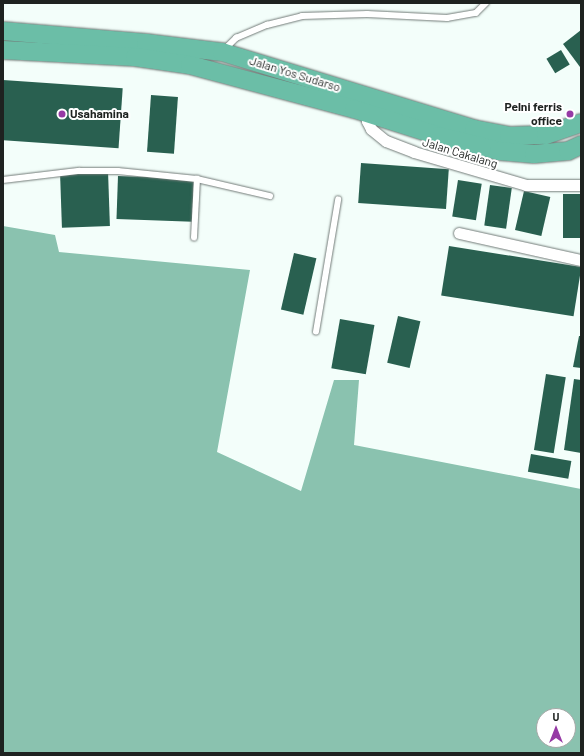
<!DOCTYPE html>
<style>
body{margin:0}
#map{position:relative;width:584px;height:756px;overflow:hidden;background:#f3fefa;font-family:Barlow,sans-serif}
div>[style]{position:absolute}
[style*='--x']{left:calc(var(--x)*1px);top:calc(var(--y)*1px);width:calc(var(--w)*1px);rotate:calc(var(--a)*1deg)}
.water>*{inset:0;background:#8ac2af}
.building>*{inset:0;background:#296050;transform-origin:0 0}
.roads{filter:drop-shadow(0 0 1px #727b78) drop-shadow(0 0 1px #727b78)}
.service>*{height:5.5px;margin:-2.75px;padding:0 2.75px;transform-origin:2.75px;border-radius:2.75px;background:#fff}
.minor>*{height:11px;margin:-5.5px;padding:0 5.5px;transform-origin:5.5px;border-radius:5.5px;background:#fff}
.trunk>*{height:18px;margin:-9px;padding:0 9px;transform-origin:9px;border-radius:9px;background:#6bbea7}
.dots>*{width:11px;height:11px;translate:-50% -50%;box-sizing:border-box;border:2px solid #fff;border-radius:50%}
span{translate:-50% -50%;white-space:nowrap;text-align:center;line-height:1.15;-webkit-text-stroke:4px #fff;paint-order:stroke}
.street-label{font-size:12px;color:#1e2220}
.poi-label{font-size:12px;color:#1e2220;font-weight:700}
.right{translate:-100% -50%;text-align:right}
.left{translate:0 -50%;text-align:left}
.frame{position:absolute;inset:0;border:4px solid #1e2220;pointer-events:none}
.north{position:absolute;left:536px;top:708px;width:40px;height:40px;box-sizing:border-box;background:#fff;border:1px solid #a5a7a6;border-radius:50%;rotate:0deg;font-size:11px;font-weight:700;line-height:16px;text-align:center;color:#1e2220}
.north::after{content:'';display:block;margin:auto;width:14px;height:18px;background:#963aa5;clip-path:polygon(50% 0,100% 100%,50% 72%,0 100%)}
</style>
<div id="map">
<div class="water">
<i style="clip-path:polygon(evenodd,3px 226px,55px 235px,59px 252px,250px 270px,217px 452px,301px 491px,334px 380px,359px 380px,354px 445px,581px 489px,581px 753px,3px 753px,3px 226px,544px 716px,568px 716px,568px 740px,544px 740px,544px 716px)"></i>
</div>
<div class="building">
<i style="clip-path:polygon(581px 30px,581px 66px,580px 67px,563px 44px)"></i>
<i style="left:561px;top:50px;width:17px;height:17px;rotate:59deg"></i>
<i style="left:3px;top:80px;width:120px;height:60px;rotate:4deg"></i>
<i style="left:151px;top:95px;width:27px;height:57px;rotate:4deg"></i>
<i style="left:361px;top:163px;width:88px;height:40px;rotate:4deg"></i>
<i style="left:108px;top:171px;width:55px;height:48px;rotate:88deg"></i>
<i style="left:118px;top:176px;width:76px;height:43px;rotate:2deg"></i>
<i style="left:458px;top:180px;width:24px;height:37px;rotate:9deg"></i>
<i style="left:490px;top:185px;width:22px;height:41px;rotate:8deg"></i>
<i style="left:524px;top:191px;width:27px;height:40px;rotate:13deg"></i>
<i style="left:563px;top:194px;width:18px;height:44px"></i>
<i style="left:449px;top:246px;width:134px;height:50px;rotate:9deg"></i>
<i style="left:294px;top:253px;width:23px;height:58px;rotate:13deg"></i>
<i style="left:398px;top:316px;width:23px;height:48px;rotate:13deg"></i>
<i style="left:340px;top:319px;width:35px;height:50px;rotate:10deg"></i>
<i style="clip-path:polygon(579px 336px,581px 336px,581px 368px,573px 367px)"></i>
<i style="left:546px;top:374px;width:20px;height:77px;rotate:9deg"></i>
<i style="clip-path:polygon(574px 379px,581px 380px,581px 453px,564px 450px)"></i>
<i style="left:531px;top:454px;width:41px;height:18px;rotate:10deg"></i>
</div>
<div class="roads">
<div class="service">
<i style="--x:225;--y:49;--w:16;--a:-45"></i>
<i style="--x:236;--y:38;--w:34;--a:-23"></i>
<i style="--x:267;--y:25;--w:36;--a:-14"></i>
<i style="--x:302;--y:16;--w:65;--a:-1.8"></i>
<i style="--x:367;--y:14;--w:80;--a:2.9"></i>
<i style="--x:447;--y:18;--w:29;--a:-10"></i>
<i style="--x:476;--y:13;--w:14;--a:-45"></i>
<i style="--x:3;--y:180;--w:77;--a:-6.8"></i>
<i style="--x:79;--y:171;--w:39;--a:0"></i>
<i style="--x:118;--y:171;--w:79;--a:5.8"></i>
<i style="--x:197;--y:179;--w:75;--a:13.1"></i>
<i style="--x:194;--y:238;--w:59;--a:-87.1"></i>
<i style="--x:316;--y:332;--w:134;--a:-80.5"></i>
</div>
<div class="minor">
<i style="--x:366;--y:110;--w:11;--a:85"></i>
<i style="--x:367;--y:121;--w:9;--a:63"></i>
<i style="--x:371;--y:129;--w:19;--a:39"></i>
<i style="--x:386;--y:141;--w:30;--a:21"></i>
<i style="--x:414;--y:152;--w:117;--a:16.4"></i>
<i style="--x:526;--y:185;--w:55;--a:0"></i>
<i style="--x:459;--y:233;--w:125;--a:12.5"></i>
</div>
<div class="trunk">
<i style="--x:3;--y:31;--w:144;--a:4.8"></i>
<i style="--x:146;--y:43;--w:77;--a:6.8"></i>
<i style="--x:222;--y:52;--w:264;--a:17"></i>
<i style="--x:474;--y:129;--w:36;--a:11"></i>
<i style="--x:509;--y:136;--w:37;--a:-2"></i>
<i style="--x:546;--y:135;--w:37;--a:-19"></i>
<i style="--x:3;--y:50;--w:132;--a:3"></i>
<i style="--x:135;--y:57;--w:56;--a:8.3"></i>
<i style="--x:190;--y:65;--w:170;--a:15"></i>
<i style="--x:354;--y:109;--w:89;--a:17.6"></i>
<i style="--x:439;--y:136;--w:62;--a:14"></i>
<i style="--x:499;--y:151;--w:35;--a:5"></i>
<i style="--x:534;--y:154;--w:34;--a:-5"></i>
<i style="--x:568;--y:151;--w:14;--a:-25"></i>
</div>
</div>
<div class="dots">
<i style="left:62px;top:114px;background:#963aa5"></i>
<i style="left:570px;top:114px;background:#963aa5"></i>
</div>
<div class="street-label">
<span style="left:295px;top:74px;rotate:17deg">Jalan Yos Sudarso</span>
<span style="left:460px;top:153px;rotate:17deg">Jalan Cakalang</span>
</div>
<div class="poi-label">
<span class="right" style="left:562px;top:114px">Pelni ferris<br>office</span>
<span class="left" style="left:70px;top:114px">Usahamina</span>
</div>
<div class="frame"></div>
<div class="north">U</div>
</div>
